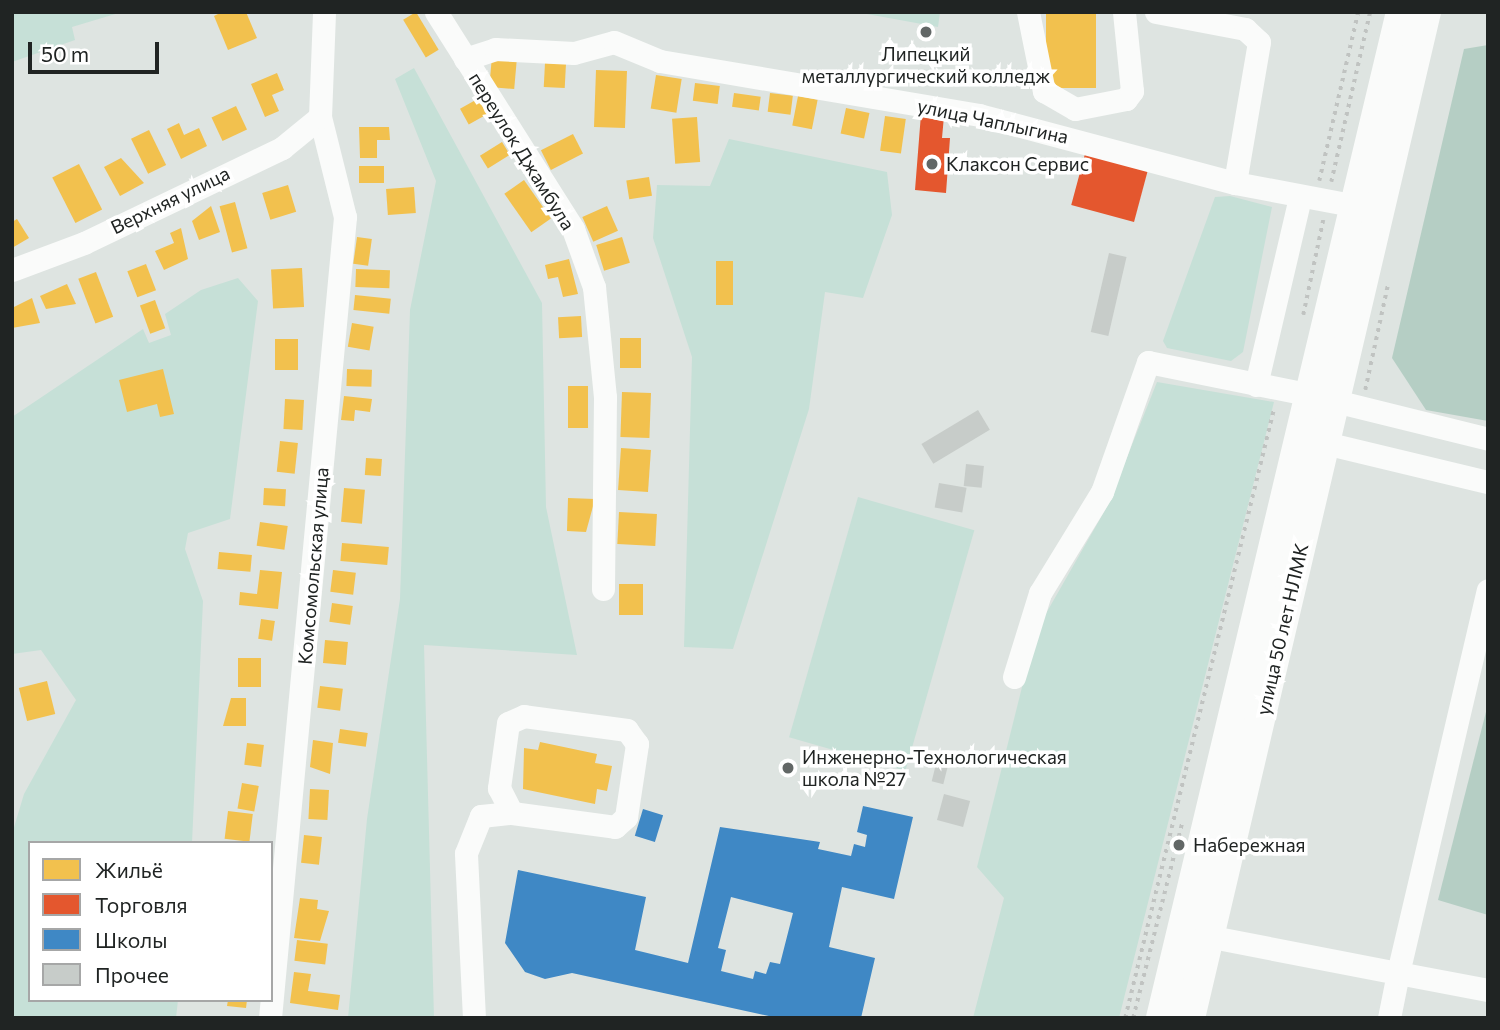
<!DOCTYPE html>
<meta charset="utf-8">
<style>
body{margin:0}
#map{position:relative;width:1500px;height:1030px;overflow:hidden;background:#dee4e1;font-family:Commissioner,sans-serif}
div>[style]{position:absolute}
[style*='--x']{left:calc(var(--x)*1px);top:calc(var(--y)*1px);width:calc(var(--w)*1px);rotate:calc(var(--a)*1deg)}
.green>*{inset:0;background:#c6e0d7;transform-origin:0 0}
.forest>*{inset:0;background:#b5cec4}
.homes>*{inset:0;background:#f2c14e;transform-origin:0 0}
.shops>*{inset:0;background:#e4572e;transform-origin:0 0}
.schools>*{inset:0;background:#3f88c5;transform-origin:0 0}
.building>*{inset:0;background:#c7ccc9;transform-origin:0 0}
.path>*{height:3.5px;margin-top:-1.75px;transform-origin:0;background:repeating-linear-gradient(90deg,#c0c3c1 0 3.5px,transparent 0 8.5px)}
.minor>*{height:23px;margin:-11.5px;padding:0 11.5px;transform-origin:11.5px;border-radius:11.5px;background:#fafbfa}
.major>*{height:30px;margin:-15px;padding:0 15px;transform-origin:15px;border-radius:15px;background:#fafbfa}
.dots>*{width:19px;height:19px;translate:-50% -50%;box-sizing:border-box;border:4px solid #fff;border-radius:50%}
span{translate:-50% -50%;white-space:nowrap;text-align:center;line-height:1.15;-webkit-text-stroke:7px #fff;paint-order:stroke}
.poi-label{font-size:19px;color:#202423}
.left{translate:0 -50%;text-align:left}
.street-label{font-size:19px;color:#202423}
.frame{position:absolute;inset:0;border:14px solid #202423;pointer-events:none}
.legend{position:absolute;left:28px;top:841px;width:245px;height:161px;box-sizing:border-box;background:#fff;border:2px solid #a6a7a7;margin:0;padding:9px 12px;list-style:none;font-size:21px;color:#202423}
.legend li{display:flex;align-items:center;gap:14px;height:35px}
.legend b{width:35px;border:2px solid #a6a7a7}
.scale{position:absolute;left:28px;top:42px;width:131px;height:32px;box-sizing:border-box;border:4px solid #202423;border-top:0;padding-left:9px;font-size:21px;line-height:24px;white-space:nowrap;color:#202423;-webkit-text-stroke:5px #fff;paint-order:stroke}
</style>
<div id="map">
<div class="green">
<i style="clip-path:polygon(12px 12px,29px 13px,122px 12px,72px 27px,75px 40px,12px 62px)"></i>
<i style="clip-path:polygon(856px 12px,940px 12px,938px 27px)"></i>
<i style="clip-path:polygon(414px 68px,542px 303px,546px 507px,577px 655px,424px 645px,434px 1018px,348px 1018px,367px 819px,400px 599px,410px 310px,436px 181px,395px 79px)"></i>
<i style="clip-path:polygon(729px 139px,887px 172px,892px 215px,863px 298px,825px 292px,809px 409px,733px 649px,684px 647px,692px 357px,653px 238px,657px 185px,710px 186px)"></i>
<i style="clip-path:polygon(1230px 196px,1272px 207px,1243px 352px,1231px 361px,1167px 348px,1163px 341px,1215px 197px)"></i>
<i style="clip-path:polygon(238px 278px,258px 301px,230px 519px,188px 533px,185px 549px,203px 601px,192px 843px,30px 843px,30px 1000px,178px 1000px,176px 1018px,12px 1018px,12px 834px,24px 794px,76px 700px,41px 650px,12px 654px,12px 417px,143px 329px,149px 343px,171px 335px,165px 314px,201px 290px)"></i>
<i style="clip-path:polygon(1157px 382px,1274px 402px,1119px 1018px,973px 1018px,1004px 898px,977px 867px,1036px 631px,1108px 505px)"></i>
<i style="left:858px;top:497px;width:121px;height:250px;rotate:16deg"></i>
</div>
<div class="forest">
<i style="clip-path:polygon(1488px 45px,1488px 421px,1426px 410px,1392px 358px,1464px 49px)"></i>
<i style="clip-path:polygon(1488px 704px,1488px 915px,1438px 900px)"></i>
</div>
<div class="homes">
<i style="clip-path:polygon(222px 12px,246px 12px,257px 38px,228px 50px,214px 16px)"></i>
<i style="left:416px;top:12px;width:44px;height:15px;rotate:59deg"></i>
<i style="left:1046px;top:12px;width:50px;height:76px"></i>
<i style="left:492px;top:56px;width:25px;height:31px;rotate:5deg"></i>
<i style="left:545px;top:63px;width:21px;height:24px;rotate:3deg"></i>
<i style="left:596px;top:70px;width:31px;height:57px;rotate:2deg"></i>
<i style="clip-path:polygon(277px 73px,284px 90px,272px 95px,279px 111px,265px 117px,251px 84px)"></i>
<i style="left:656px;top:75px;width:26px;height:34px;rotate:9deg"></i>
<i style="left:695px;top:83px;width:25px;height:18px;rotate:7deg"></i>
<i style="left:734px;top:93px;width:27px;height:14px;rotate:8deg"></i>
<i style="left:770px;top:93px;width:23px;height:19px;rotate:7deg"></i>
<i style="left:798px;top:96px;width:20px;height:30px;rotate:11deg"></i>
<i style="left:481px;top:97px;width:18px;height:24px;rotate:61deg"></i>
<i style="left:236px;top:106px;width:26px;height:27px;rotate:65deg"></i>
<i style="left:846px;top:108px;width:24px;height:26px;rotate:12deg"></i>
<i style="left:885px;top:116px;width:21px;height:35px;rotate:8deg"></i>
<i style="left:697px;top:117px;width:45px;height:25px;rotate:86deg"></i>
<i style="clip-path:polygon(179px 123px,184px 135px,199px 128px,207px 146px,181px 159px,167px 129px)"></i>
<i style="clip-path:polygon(359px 127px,389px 127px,390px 140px,377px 140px,377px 158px,360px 158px)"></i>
<i style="left:149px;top:130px;width:39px;height:20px;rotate:64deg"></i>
<i style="left:573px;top:134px;width:22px;height:36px;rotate:63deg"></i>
<i style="left:502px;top:142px;width:15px;height:26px;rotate:58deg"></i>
<i style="clip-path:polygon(121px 158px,144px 183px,120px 196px,104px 167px)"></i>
<i style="left:79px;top:164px;width:51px;height:30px;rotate:63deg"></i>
<i style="left:384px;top:166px;width:17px;height:25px;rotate:90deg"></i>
<i style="left:649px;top:177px;width:19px;height:23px;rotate:81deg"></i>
<i style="left:524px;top:180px;width:47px;height:24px;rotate:55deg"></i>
<i style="left:288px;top:185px;width:28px;height:27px;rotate:73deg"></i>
<i style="left:414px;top:187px;width:26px;height:28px;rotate:86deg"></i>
<i style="left:235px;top:202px;width:48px;height:16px;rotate:75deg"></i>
<i style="clip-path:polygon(211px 206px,220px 232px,199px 240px,192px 221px)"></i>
<i style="left:607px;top:206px;width:27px;height:27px;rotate:66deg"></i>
<i style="clip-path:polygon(17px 219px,29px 238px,12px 248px,12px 222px)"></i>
<i style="clip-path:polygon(181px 228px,188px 259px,164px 270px,155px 251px,174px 243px,170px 233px)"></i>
<i style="left:357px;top:237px;width:15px;height:27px;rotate:8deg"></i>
<i style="left:622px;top:237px;width:27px;height:27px;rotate:73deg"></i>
<i style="clip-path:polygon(569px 259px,578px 294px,563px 297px,558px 277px,548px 279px,545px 265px)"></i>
<i style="left:716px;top:261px;width:17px;height:44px"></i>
<i style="left:146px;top:264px;width:28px;height:20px;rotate:69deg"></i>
<i style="left:302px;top:268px;width:39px;height:31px;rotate:87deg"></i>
<i style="left:356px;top:269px;width:34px;height:18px;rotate:2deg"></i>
<i style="left:96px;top:272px;width:48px;height:19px;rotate:69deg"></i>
<i style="clip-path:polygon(67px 284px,76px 304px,46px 309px,40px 296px)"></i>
<i style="left:355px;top:295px;width:36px;height:15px;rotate:6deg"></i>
<i style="clip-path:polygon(32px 298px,40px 323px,12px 328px,12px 308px)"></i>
<i style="left:155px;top:300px;width:30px;height:16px;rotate:70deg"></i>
<i style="left:581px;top:316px;width:21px;height:23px;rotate:87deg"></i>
<i style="left:352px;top:323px;width:22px;height:24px;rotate:10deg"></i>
<i style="left:620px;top:338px;width:21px;height:30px"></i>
<i style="left:275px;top:339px;width:23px;height:31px"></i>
<i style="clip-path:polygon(163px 369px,174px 414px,160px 417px,157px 404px,127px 412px,119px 380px)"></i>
<i style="left:347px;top:369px;width:25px;height:17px;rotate:2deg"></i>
<i style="left:568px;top:386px;width:20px;height:42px"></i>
<i style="left:622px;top:392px;width:29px;height:45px;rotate:2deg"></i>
<i style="clip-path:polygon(344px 396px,372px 399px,370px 412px,355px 410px,354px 421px,341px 420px)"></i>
<i style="left:285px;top:399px;width:19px;height:30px;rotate:3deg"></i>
<i style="left:280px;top:441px;width:18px;height:31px;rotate:6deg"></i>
<i style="left:621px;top:448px;width:30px;height:42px;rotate:4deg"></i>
<i style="left:366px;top:458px;width:16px;height:17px;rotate:4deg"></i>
<i style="left:264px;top:488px;width:22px;height:17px;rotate:3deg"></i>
<i style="left:344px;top:488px;width:21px;height:34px;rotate:5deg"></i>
<i style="clip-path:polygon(568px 498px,595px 499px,586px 532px,567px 531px)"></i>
<i style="left:619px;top:512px;width:38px;height:32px;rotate:3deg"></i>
<i style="left:260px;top:522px;width:28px;height:24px;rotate:8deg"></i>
<i style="left:342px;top:543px;width:47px;height:18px;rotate:5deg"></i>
<i style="left:219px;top:552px;width:33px;height:17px;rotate:5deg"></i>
<i style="clip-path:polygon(260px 570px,282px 572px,278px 609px,239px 605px,240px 592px,257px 594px)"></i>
<i style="left:333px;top:570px;width:23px;height:22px;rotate:7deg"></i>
<i style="left:619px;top:584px;width:24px;height:31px"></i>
<i style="left:332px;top:603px;width:21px;height:19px;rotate:8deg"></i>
<i style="left:261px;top:619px;width:14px;height:20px;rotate:8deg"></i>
<i style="left:325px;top:640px;width:23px;height:23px;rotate:5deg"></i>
<i style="left:238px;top:658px;width:23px;height:29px"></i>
<i style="left:47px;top:681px;width:34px;height:29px;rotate:76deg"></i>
<i style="left:320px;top:686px;width:23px;height:22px;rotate:7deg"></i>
<i style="clip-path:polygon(231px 698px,246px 698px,246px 726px,223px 726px)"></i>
<i style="left:340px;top:729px;width:28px;height:14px;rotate:8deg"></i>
<i style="clip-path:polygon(313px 740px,333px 743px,330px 774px,310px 767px)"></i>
<i style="clip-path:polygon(540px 742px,597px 754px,595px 763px,612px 766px,607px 791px,597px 789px,595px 804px,523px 789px,524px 748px,538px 750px)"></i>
<i style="left:247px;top:743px;width:17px;height:22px;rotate:7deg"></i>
<i style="left:242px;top:783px;width:17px;height:26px;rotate:10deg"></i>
<i style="left:310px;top:789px;width:19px;height:30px;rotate:3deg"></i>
<i style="left:228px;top:811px;width:25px;height:28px;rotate:7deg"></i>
<i style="left:304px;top:835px;width:18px;height:28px;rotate:6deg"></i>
<i style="clip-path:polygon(300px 898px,318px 900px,317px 909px,329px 911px,320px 941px,294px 938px)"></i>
<i style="left:297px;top:940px;width:31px;height:21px;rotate:7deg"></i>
<i style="clip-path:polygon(294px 972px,311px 974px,308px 991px,340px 995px,338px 1010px,290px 1003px)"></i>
<i style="clip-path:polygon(228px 1000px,247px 1000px,246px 1008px,227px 1006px)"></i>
</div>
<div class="shops">
<i style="clip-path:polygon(921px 114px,944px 116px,942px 138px,950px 138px,946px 193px,915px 190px)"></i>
<i style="left:1086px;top:150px;width:65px;height:57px;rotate:15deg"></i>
</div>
<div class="schools">
<i style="clip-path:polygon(evenodd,863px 806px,913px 817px,894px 899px,842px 887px,829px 947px,875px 958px,861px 1018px,778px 1018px,572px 973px,545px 979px,525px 972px,505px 943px,518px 870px,646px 897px,635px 950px,688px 963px,720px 827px,820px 842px,818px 849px,851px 856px,854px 844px,865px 847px,867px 835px,857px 832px,863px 806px,731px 897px,793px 913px,780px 964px,770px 962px,766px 974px,755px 971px,753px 979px,721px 971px,726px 950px,718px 948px,731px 897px)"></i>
<i style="left:643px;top:809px;width:21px;height:28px;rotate:17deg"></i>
</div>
<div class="building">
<i style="left:1109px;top:253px;width:18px;height:81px;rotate:13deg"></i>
<i style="left:978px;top:410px;width:23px;height:66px;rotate:59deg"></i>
<i style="left:966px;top:464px;width:18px;height:22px;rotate:6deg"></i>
<i style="left:939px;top:483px;width:28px;height:25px;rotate:10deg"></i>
<i style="left:937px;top:760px;width:12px;height:22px;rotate:14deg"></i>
<i style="left:944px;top:794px;width:27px;height:27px;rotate:15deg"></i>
</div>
<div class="path">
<i style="--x:1319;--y:181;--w:173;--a:-77"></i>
<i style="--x:1331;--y:182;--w:174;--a:-77.1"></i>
<i style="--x:1303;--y:315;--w:97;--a:-78.1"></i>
<i style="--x:1365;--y:390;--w:108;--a:-77.8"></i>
<i style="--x:1125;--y:1018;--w:628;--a:-76.27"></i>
<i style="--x:1133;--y:1018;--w:201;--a:-75.9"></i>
</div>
<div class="minor">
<i style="--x:436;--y:12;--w:257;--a:57.7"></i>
<i style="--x:573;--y:229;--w:62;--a:70.1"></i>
<i style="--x:594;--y:287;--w:111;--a:84.3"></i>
<i style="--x:605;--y:397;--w:192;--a:90.6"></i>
<i style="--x:1028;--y:12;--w:81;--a:78.6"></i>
<i style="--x:1044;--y:91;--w:36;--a:30"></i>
<i style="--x:1075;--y:109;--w:52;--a:-11.1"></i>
<i style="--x:1126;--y:99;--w:10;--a:-53"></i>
<i style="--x:1132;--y:91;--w:79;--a:-95.8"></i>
<i style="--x:1156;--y:12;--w:91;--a:10.8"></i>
<i style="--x:1245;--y:29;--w:19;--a:43"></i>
<i style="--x:1259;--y:42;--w:143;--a:99.7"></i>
<i style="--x:465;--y:59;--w:32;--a:-18"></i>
<i style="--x:495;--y:49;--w:79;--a:2.9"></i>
<i style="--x:574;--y:53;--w:41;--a:-15.4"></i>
<i style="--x:614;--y:42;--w:50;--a:22.4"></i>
<i style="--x:660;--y:61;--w:324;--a:9.6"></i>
<i style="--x:979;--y:115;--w:265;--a:14.9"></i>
<i style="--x:1235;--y:183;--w:124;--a:10.7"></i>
<i style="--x:12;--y:270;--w:77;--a:-20.6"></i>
<i style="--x:84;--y:243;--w:220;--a:-25.6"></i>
<i style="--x:282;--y:148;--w:49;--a:-39.2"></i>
<i style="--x:1256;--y:385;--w:193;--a:-76.8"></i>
<i style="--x:1335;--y:401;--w:158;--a:13.9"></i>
<i style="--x:1325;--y:443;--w:168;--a:13.5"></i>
<i style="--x:1014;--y:677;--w:88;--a:-72.8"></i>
<i style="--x:1040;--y:593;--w:119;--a:-58.5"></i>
<i style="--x:1102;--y:492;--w:138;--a:-70.5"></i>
<i style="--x:1148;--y:362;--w:167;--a:11.4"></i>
<i style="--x:1212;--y:937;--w:189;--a:11"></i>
<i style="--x:1398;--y:973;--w:393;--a:-76.8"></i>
<i style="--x:270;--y:1018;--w:805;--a:-84.65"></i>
<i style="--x:345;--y:217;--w:103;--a:-104"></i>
<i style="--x:320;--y:117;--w:105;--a:-87.8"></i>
<i style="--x:474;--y:1018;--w:165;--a:-92.8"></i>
<i style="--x:466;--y:853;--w:40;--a:-68"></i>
<i style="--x:481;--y:816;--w:31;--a:-6"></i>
<i style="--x:512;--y:813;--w:104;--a:7.7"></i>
<i style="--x:615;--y:827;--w:15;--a:-42"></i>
<i style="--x:626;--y:817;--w:74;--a:-81.4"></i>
<i style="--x:637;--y:744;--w:17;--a:-126"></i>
<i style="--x:627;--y:730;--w:104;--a:-172.3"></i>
<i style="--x:524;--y:716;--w:17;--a:156"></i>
<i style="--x:508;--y:723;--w:66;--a:97.9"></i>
<i style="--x:499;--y:788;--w:28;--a:63"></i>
<i style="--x:1389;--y:1018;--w:46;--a:-78.7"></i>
<i style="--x:1398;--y:973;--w:92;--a:10.7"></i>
</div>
<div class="major">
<i style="--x:1161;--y:1018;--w:1034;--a:-76.58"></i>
<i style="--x:1190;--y:1018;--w:1033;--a:-76.8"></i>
</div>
<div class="dots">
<i style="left:926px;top:32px;background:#626766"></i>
<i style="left:932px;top:164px;background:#626766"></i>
<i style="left:788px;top:768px;background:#626766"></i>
<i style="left:1179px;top:845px;background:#626766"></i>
</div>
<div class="poi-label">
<span style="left:926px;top:65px">Липецкий<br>металлургический колледж</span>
<span class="left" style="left:946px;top:164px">Клаксон Сервис</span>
<span class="left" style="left:802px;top:768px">Инженерно-Технологическая<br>школа №27</span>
<span class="left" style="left:1193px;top:845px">Набережная</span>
</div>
<div class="street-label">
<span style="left:993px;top:121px;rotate:12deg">улица Чаплыгина</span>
<span style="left:522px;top:151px;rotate:58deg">переулок Джамбула</span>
<span style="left:170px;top:200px;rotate:-26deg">Верхняя улица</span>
<span style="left:313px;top:566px;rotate:-85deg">Комсомольская улица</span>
<span style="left:1282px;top:629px;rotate:-77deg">улица 50 лет НЛМК</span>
</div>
<div class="frame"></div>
<ul class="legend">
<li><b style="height:19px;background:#f2c14e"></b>Жильё</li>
<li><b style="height:19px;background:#e4572e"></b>Торговля</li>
<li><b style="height:19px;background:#3f88c5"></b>Школы</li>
<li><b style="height:19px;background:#c7ccc9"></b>Прочее</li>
</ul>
<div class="scale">50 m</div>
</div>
